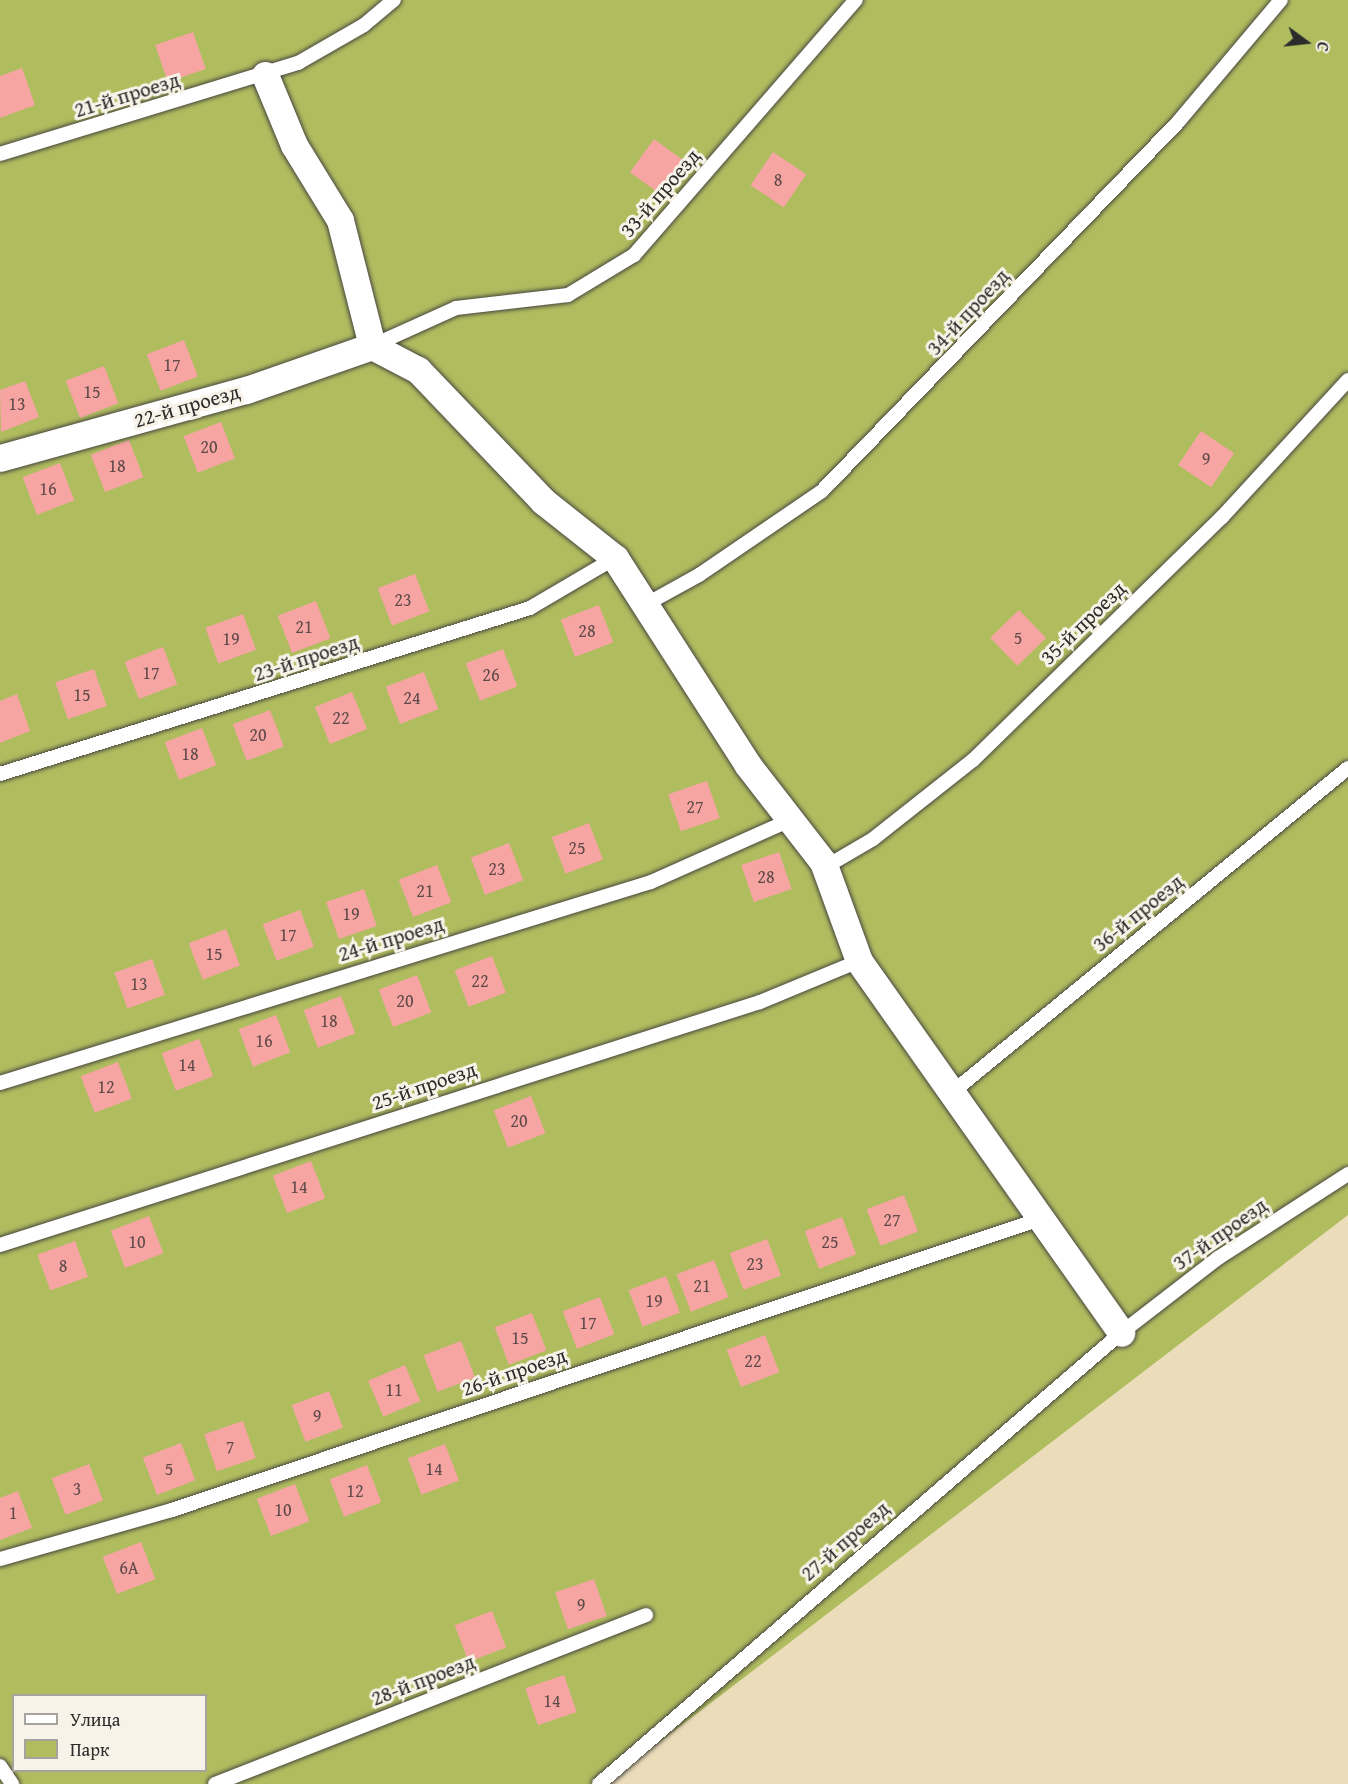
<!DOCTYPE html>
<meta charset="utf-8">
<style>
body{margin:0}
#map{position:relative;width:1348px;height:1784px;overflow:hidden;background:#ecddba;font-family:"Gentium Book Plus",serif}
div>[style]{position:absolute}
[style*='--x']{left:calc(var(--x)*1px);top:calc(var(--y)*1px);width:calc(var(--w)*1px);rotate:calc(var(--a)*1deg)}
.green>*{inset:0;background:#b0bd5f}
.building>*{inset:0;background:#f6a5a3;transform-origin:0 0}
.roads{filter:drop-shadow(0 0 2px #484640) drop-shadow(0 0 2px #484640)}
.service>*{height:14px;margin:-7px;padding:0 7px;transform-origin:7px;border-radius:7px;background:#fff}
.minor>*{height:27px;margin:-13.5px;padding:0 13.5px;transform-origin:13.5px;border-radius:13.5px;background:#fff}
span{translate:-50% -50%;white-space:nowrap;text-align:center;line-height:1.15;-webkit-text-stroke:6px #f7f3e8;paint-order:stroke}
.number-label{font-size:18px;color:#5e4a49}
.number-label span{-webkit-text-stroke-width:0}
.street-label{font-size:21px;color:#2b2b2b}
.legend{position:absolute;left:12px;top:1694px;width:195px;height:78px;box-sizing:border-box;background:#f7f3e8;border:2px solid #a5a39c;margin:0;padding:8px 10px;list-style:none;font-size:18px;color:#2b2b2b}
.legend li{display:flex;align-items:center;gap:12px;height:30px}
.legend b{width:30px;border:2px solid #a5a39c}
.north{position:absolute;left:1276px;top:12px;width:60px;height:60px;-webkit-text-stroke:4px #f7f3e8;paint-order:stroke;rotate:105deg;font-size:16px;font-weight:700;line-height:24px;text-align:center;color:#2b2b2b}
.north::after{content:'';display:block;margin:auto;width:21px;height:27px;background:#2b2b2b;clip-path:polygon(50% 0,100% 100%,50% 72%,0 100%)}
</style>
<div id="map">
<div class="green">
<i style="clip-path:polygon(evenodd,0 0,1348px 0,1348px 1215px,605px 1784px,0 1784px,0 0,14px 1696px,206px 1696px,206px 1770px,14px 1770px,14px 1696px)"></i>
</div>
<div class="building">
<i style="left:193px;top:32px;width:39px;height:40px;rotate:71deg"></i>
<i style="clip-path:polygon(22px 68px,35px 105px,0 118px,0 76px)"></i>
<i style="left:654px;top:139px;width:39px;height:41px;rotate:36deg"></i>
<i style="left:773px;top:152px;width:40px;height:40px;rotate:34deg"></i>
<i style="left:184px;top:340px;width:39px;height:40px;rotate:69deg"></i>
<i style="left:104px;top:366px;width:40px;height:41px;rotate:69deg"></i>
<i style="clip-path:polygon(25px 381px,39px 417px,1px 432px,0 390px)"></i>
<i style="left:221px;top:422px;width:39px;height:40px;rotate:69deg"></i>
<i style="left:1201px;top:431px;width:40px;height:41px;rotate:34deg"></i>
<i style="left:129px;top:440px;width:40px;height:41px;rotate:69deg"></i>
<i style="left:60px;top:463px;width:40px;height:40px;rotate:69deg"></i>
<i style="left:415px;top:574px;width:40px;height:40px;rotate:69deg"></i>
<i style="left:316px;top:601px;width:40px;height:41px;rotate:69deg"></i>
<i style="left:599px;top:605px;width:40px;height:41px;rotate:69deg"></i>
<i style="left:1019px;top:610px;width:39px;height:40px;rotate:46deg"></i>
<i style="left:243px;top:614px;width:38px;height:40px;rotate:70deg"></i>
<i style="left:163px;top:647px;width:40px;height:41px;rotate:69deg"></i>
<i style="left:503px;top:649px;width:40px;height:40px;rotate:69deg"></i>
<i style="left:94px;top:669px;width:39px;height:41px;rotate:71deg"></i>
<i style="left:424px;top:672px;width:40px;height:41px;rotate:69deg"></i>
<i style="left:352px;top:692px;width:40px;height:40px;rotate:68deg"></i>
<i style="clip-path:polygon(17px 694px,30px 731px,0 743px,0 701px)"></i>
<i style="left:270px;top:710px;width:39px;height:40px;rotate:69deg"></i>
<i style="left:202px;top:728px;width:40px;height:40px;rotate:69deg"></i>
<i style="left:707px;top:781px;width:39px;height:41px;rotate:71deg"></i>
<i style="left:589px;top:823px;width:39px;height:40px;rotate:69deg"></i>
<i style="left:509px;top:843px;width:40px;height:41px;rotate:69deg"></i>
<i style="left:779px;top:852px;width:39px;height:40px;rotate:71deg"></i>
<i style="left:437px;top:865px;width:40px;height:41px;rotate:69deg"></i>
<i style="left:364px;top:889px;width:39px;height:40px;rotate:71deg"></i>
<i style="left:300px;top:910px;width:39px;height:40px;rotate:69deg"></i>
<i style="left:226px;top:929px;width:39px;height:40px;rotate:69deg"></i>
<i style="left:492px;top:956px;width:39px;height:40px;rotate:69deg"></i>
<i style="left:152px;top:959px;width:38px;height:40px;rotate:70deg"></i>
<i style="left:417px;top:975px;width:40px;height:41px;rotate:69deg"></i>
<i style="left:341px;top:996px;width:40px;height:40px;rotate:69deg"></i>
<i style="left:276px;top:1015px;width:40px;height:40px;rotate:69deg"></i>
<i style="left:199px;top:1039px;width:40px;height:40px;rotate:69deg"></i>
<i style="left:118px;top:1062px;width:39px;height:40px;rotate:69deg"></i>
<i style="left:531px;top:1096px;width:40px;height:40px;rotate:69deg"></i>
<i style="left:311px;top:1161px;width:40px;height:41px;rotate:69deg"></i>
<i style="left:904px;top:1195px;width:39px;height:40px;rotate:69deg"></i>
<i style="left:149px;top:1216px;width:40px;height:41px;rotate:69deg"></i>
<i style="left:842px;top:1217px;width:40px;height:40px;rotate:69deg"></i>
<i style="left:767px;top:1239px;width:39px;height:40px;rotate:69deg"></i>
<i style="left:75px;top:1241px;width:38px;height:40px;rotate:70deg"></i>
<i style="left:714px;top:1260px;width:40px;height:40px;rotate:69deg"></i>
<i style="left:666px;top:1276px;width:39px;height:40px;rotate:69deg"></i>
<i style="left:600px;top:1297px;width:40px;height:40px;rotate:69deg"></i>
<i style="left:532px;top:1313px;width:40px;height:40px;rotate:69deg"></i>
<i style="left:765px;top:1335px;width:40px;height:41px;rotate:69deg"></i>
<i style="left:461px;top:1341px;width:39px;height:40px;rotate:69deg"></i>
<i style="left:405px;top:1365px;width:39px;height:40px;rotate:67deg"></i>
<i style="left:329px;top:1391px;width:39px;height:40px;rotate:69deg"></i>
<i style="left:243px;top:1421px;width:39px;height:41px;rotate:71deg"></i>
<i style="left:181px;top:1443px;width:40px;height:41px;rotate:69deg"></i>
<i style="left:445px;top:1444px;width:39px;height:40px;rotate:69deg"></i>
<i style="left:89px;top:1464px;width:39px;height:40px;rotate:69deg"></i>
<i style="left:367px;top:1465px;width:40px;height:40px;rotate:69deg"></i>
<i style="left:295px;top:1484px;width:40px;height:41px;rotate:69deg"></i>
<i style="clip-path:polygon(18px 1491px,32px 1528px,0 1540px,0 1498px)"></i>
<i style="left:141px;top:1542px;width:40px;height:41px;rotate:69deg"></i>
<i style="left:594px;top:1579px;width:39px;height:41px;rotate:71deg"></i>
<i style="left:492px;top:1611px;width:39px;height:40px;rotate:69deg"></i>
<i style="left:564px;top:1675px;width:39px;height:41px;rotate:71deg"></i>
</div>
<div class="roads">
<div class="service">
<i style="--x:0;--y:154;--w:312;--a:-17"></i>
<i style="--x:298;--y:63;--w:76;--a:-29.9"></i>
<i style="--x:364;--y:25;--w:39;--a:-40"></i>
<i style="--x:372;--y:346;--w:92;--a:-24.3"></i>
<i style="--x:456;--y:308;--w:113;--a:-6.6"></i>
<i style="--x:568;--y:295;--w:77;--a:-31.2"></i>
<i style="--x:634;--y:255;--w:338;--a:-49"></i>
<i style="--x:644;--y:597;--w:9;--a:27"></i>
<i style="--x:652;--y:601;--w:54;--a:-29"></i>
<i style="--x:699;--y:575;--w:149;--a:-34.3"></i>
<i style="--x:822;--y:491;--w:514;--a:-46.02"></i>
<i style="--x:1179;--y:121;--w:158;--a:-49.9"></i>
<i style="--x:0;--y:774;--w:555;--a:-17.39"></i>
<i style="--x:530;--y:608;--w:99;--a:-30.5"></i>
<i style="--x:823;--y:862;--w:6;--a:45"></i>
<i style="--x:827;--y:866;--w:53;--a:-30.4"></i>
<i style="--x:873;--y:839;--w:127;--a:-38.3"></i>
<i style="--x:973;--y:760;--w:348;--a:-44.3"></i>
<i style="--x:1222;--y:517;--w:186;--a:-47.4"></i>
<i style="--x:0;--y:1083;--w:681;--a:-17.16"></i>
<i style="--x:651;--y:882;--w:150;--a:-24"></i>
<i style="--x:955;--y:1090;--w:508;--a:-39.33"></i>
<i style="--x:0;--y:1245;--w:798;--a:-17.73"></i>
<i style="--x:760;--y:1002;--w:107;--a:-22.5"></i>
<i style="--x:0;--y:1559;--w:179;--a:-15.9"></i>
<i style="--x:172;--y:1510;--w:915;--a:-18.53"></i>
<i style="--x:0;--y:1766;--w:22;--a:56"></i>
<i style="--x:215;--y:1784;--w:463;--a:-21.4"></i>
<i style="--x:599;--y:1784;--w:690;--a:-40.83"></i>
<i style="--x:1121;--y:1333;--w:123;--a:-37.7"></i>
<i style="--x:1218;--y:1258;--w:155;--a:-32.9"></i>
</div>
<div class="minor">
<i style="--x:265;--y:75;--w:76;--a:67.5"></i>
<i style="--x:294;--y:145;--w:88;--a:58.5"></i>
<i style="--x:340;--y:220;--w:130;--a:75.7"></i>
<i style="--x:372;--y:346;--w:52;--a:27.6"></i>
<i style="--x:418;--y:370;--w:181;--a:46.3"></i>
<i style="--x:543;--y:501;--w:92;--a:38.4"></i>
<i style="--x:615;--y:558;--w:245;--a:57.3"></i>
<i style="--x:747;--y:764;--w:124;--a:52.2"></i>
<i style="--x:823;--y:862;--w:105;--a:70"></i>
<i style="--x:859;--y:961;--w:455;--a:54.8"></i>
<i style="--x:0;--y:458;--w:255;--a:-15.5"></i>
<i style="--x:246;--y:390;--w:133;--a:-19.2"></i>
</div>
</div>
<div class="number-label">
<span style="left:778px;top:180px">8</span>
<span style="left:172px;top:365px">17</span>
<span style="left:92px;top:392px">15</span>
<span style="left:17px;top:404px">13</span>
<span style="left:209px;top:447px">20</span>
<span style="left:1206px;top:459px">9</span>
<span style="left:117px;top:466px">18</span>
<span style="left:48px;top:489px">16</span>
<span style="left:403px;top:600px">23</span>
<span style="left:304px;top:627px">21</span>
<span style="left:587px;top:631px">28</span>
<span style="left:1018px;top:638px">5</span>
<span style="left:231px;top:639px">19</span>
<span style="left:151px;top:673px">17</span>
<span style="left:491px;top:675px">26</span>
<span style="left:82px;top:695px">15</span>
<span style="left:412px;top:698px">24</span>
<span style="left:341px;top:718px">22</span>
<span style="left:258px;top:735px">20</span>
<span style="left:190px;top:754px">18</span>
<span style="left:695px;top:807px">27</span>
<span style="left:577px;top:848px">25</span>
<span style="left:497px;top:869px">23</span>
<span style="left:766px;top:877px">28</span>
<span style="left:425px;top:891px">21</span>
<span style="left:351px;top:914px">19</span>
<span style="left:288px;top:935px">17</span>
<span style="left:214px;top:954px">15</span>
<span style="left:480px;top:981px">22</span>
<span style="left:139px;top:984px">13</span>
<span style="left:405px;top:1001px">20</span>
<span style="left:329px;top:1021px">18</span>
<span style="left:264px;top:1041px">16</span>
<span style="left:187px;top:1065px">14</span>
<span style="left:106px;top:1087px">12</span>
<span style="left:519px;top:1121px">20</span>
<span style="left:299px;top:1187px">14</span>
<span style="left:892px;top:1220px">27</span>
<span style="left:137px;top:1242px">10</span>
<span style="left:830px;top:1242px">25</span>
<span style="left:755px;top:1264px">23</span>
<span style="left:63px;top:1266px">8</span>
<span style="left:702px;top:1286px">21</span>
<span style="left:654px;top:1301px">19</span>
<span style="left:588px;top:1323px">17</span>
<span style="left:520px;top:1338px">15</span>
<span style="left:753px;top:1361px">22</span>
<span style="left:394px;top:1390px">11</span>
<span style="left:317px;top:1416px">9</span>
<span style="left:230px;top:1447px">7</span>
<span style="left:169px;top:1469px">5</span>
<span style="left:434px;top:1469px">14</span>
<span style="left:77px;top:1489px">3</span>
<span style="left:355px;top:1491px">12</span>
<span style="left:283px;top:1510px">10</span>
<span style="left:13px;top:1513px">1</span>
<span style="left:129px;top:1568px">6А</span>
<span style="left:581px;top:1605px">9</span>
<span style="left:552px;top:1701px">14</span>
</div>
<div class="street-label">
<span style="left:127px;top:95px;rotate:-17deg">21-й проезд</span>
<span style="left:660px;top:193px;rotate:-49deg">33-й проезд</span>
<span style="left:968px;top:312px;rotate:-47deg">34-й проезд</span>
<span style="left:187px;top:406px;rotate:-16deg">22-й проезд</span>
<span style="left:1083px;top:623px;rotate:-44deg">35-й проезд</span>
<span style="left:306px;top:658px;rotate:-18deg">23-й проезд</span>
<span style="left:1138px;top:913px;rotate:-39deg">36-й проезд</span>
<span style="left:391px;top:939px;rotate:-17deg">24-й проезд</span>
<span style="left:424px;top:1086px;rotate:-19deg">25-й проезд</span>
<span style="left:1220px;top:1234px;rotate:-35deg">37-й проезд</span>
<span style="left:514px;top:1372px;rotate:-19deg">26-й проезд</span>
<span style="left:845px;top:1541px;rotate:-41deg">27-й проезд</span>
<span style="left:423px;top:1680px;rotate:-21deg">28-й проезд</span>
</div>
<ul class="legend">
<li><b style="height:8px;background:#fff"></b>Улица</li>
<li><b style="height:16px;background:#b0bd5f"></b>Парк</li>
</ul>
<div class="north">С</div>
</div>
